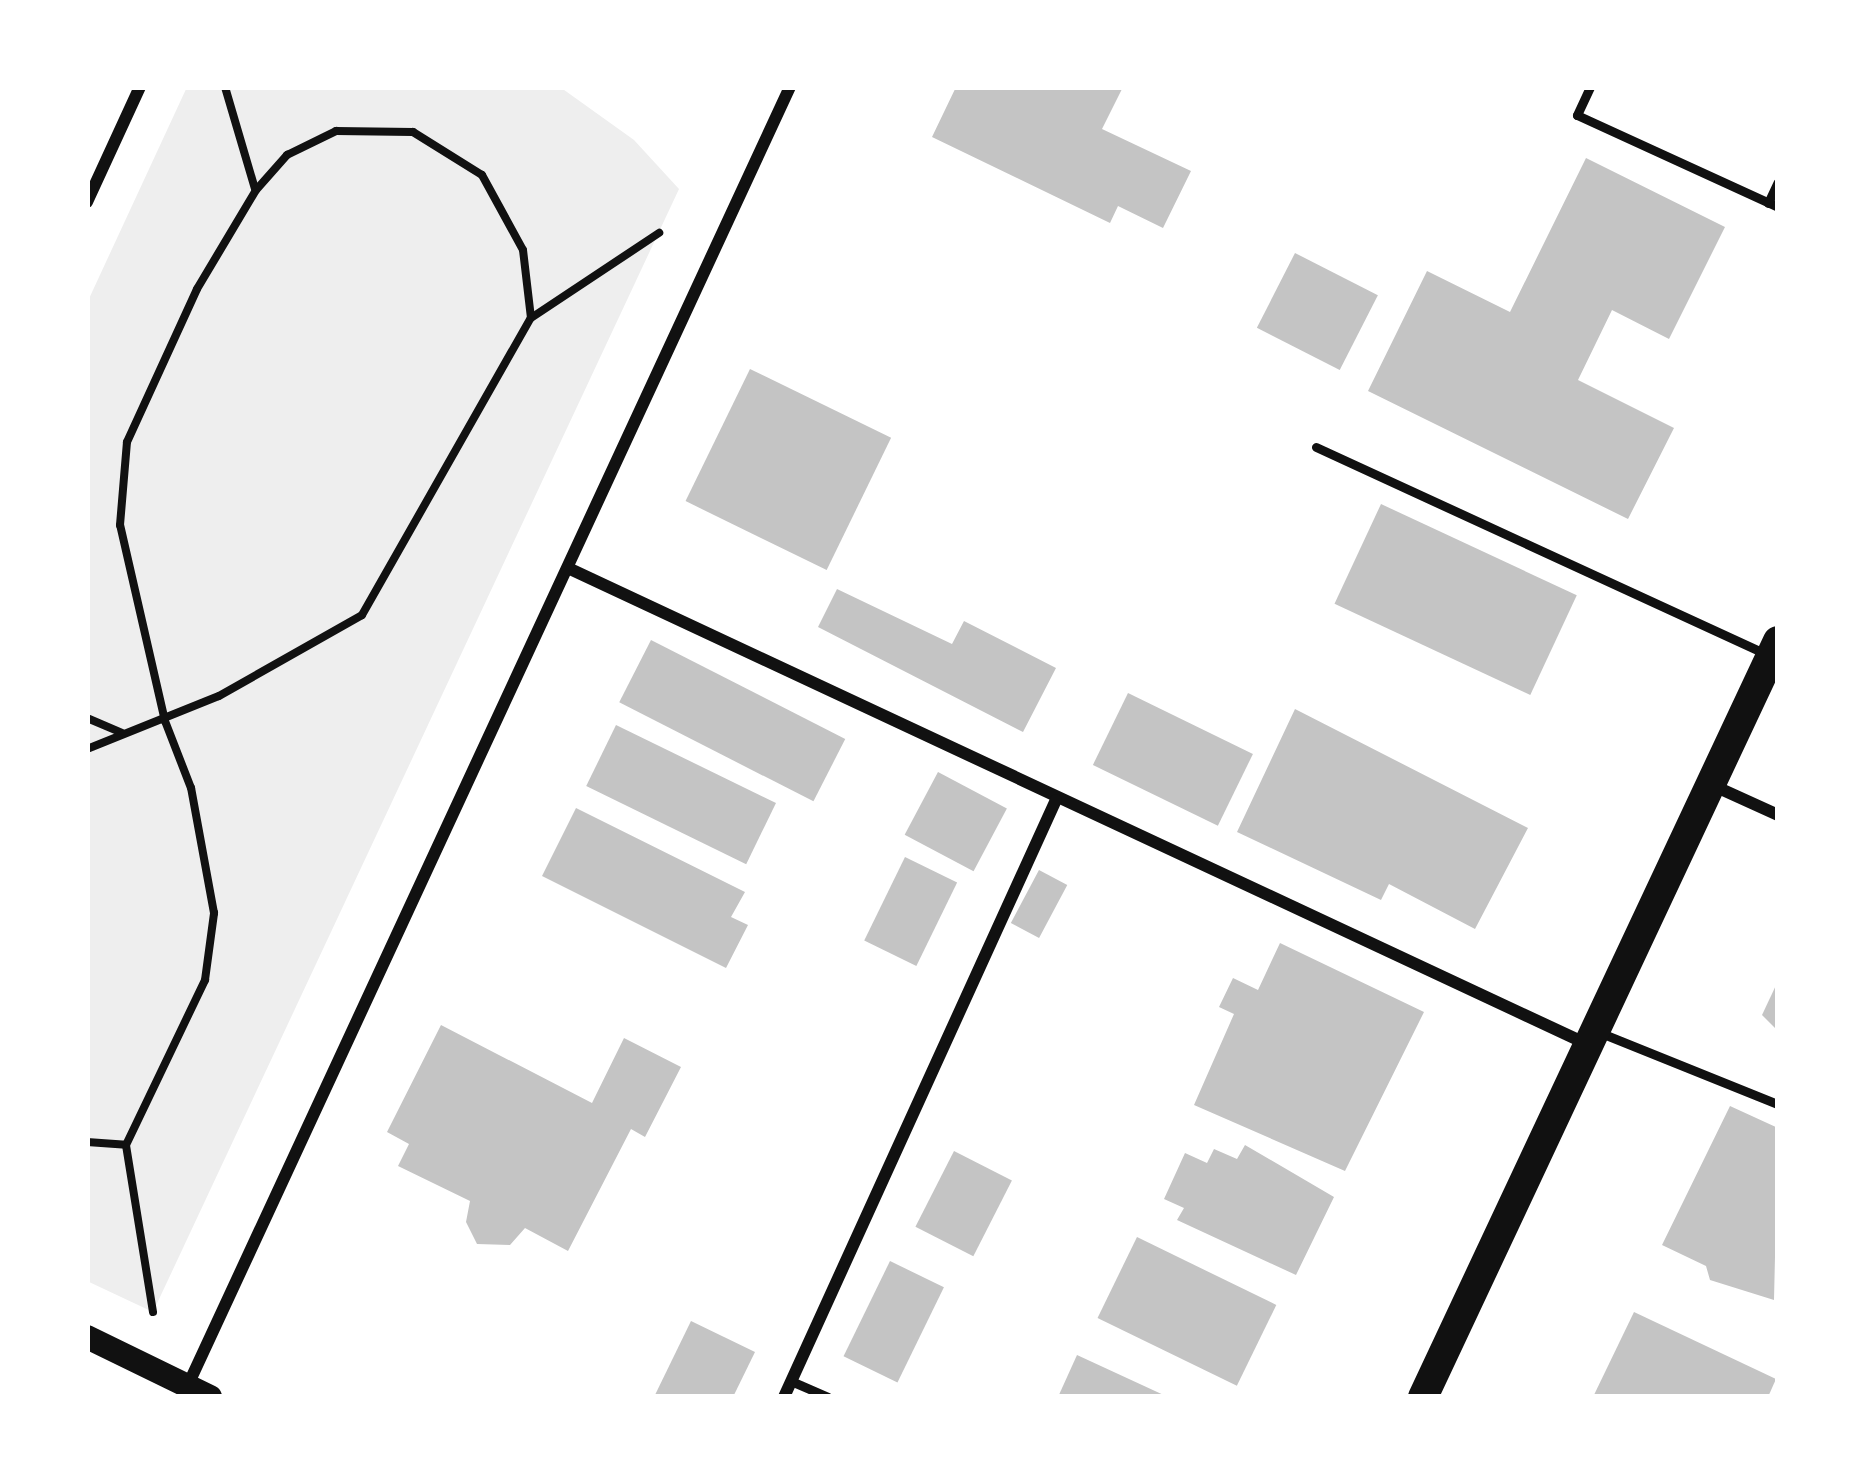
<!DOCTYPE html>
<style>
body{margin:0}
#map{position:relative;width:1865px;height:1484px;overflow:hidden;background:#fff;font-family:Montserrat,sans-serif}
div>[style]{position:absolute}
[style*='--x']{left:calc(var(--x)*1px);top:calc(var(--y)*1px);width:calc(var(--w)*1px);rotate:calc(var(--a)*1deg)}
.green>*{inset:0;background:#eee}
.building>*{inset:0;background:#c4c4c4;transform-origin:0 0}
.path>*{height:8px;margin:-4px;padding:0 4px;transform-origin:4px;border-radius:4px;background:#111}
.service>*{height:9px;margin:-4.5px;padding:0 4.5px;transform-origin:4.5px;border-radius:4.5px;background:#111}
.minor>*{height:12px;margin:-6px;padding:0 6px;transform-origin:6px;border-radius:6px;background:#111}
.secondary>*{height:24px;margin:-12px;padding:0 12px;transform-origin:12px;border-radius:12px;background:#111}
.primary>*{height:30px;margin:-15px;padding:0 15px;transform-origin:15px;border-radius:15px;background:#111}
span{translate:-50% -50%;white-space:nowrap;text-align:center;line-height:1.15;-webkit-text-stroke:10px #fff;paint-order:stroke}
.frame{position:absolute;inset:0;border:90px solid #fff;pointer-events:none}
</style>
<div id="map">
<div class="green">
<i style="clip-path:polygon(187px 87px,560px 87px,634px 140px,679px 189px,153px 1312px,87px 1281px,87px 303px)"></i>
</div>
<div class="building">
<i style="clip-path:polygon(956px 87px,1123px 87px,1102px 129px,1191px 171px,1163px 228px,1118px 206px,1110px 223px,932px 137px)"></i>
<i style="clip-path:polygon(1586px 158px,1725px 227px,1669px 339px,1612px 310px,1578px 380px,1674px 428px,1628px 519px,1368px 391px,1427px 271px,1510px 312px)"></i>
<i style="left:1295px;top:253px;width:93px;height:84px;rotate:27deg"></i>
<i style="left:750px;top:369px;width:157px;height:147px;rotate:26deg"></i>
<i style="left:1381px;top:504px;width:216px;height:110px;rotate:25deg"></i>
<i style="clip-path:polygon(837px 589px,952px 644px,964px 621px,1056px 668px,1023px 732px,818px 627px)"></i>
<i style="left:651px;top:640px;width:218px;height:70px;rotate:27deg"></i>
<i style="left:1128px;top:693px;width:139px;height:80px;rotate:26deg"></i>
<i style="clip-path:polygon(1295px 709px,1528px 828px,1475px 929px,1389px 884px,1381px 900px,1237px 832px)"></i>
<i style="left:616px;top:725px;width:178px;height:68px;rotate:26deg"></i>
<i style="left:938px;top:772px;width:78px;height:71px;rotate:28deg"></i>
<i style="clip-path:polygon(576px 808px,745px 892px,731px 917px,748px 925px,726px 968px,542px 876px)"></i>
<i style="left:905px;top:857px;width:58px;height:93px;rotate:26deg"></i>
<i style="left:1039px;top:870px;width:32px;height:60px;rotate:28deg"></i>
<i style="clip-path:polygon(1280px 943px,1424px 1012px,1345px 1171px,1194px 1105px,1234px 1014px,1219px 1007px,1233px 978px,1258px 990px)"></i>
<i style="clip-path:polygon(1778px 981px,1778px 1031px,1762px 1015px)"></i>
<i style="clip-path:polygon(441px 1025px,592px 1103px,624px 1038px,681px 1067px,645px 1137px,631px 1129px,568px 1251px,525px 1228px,510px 1245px,477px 1244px,466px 1222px,470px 1201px,398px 1166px,409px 1144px,387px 1132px)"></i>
<i style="clip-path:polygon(1730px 1106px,1778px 1128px,1774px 1300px,1710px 1280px,1706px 1266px,1662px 1245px)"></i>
<i style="clip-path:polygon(1245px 1145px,1334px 1197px,1296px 1275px,1177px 1220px,1184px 1208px,1164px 1199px,1185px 1153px,1207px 1163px,1214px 1149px,1237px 1159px)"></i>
<i style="left:954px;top:1151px;width:65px;height:85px;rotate:27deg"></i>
<i style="left:1137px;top:1237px;width:155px;height:90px;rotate:26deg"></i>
<i style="left:890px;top:1261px;width:60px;height:106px;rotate:26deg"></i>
<i style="clip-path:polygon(1634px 1312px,1776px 1379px,1768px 1397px,1593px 1397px)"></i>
<i style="clip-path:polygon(691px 1321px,755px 1352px,733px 1397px,654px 1397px)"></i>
<i style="clip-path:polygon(1077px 1355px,1168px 1397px,1058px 1397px)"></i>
</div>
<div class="path">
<i style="--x:225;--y:87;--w:106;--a:73.6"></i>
<i style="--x:87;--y:718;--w:38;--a:23"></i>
<i style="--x:87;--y:749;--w:142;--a:-21.9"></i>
<i style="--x:219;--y:696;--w:164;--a:-29.5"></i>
<i style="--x:362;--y:615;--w:342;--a:-60.4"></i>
<i style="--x:531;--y:318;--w:154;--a:-33.6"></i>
<i style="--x:87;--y:1142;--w:39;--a:4"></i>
<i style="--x:153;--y:1312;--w:169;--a:-99.2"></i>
<i style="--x:126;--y:1145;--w:183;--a:-64.4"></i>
<i style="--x:205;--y:980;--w:68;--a:-82.3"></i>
<i style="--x:214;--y:913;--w:127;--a:-100.4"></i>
<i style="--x:191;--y:788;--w:72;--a:-111.2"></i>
<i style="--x:165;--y:721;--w:201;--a:-102.9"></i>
<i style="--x:120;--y:525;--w:83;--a:-85.2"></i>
<i style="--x:127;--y:442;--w:168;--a:-65.4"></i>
<i style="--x:197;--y:289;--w:115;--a:-59.2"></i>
<i style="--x:256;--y:190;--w:47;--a:-48.5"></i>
<i style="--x:287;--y:155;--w:55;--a:-26.1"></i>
<i style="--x:336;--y:131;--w:77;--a:0.7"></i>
<i style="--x:413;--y:132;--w:81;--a:31.9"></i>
<i style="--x:482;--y:175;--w:85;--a:61.3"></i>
<i style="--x:523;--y:250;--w:68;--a:83.3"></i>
</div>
<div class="service">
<i style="--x:1590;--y:87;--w:31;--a:115"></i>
<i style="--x:1577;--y:115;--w:221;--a:24.6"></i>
<i style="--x:1768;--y:203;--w:23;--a:-65"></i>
<i style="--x:1316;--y:447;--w:492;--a:24.7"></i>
<i style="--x:1601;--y:1033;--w:191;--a:21.9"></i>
<i style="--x:791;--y:1381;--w:40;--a:23.4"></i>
</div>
<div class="minor">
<i style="--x:87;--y:202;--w:127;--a:-65.3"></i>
<i style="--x:568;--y:568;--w:1127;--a:25.04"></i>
<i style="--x:1712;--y:785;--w:72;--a:24.4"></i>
<i style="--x:188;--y:1385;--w:1431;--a:-65.12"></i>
<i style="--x:784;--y:1397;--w:656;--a:-65.51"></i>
</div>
<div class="secondary">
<i style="--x:87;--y:1337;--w:137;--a:26"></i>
</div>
<div class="primary">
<i style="--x:1423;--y:1397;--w:835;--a:-64.85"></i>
</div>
<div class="frame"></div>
</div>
